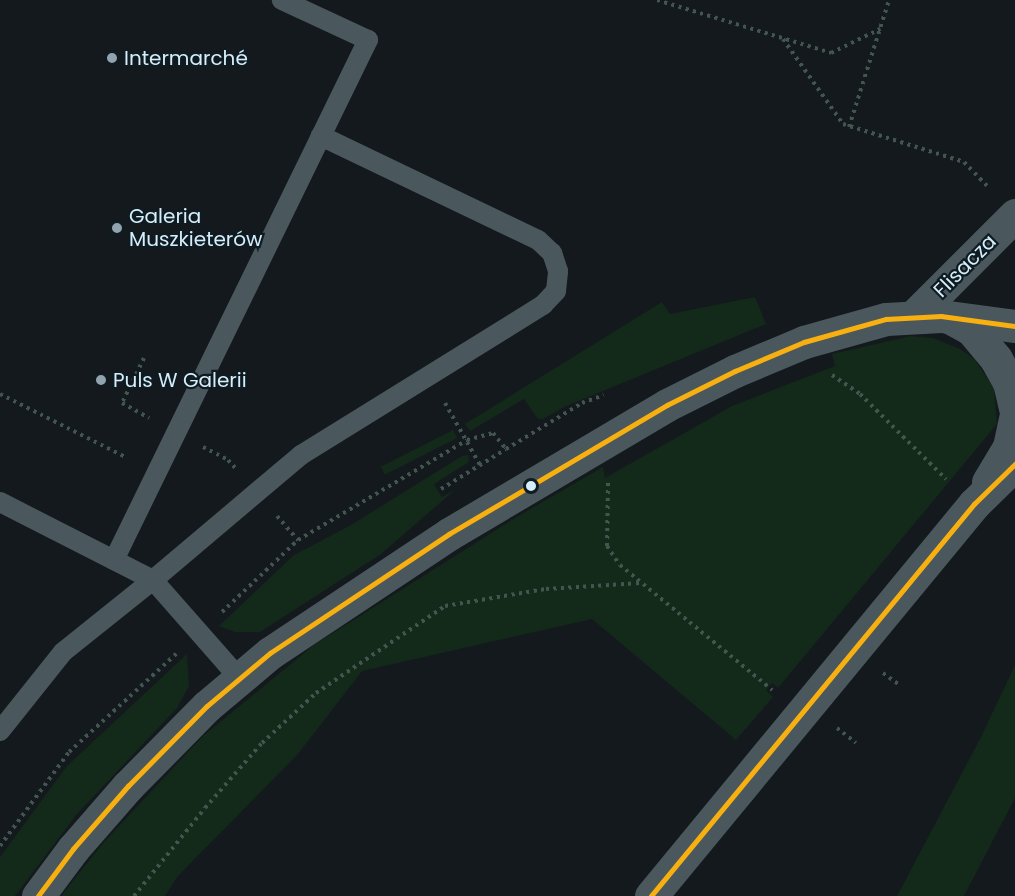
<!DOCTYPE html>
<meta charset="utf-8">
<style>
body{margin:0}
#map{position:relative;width:1015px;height:896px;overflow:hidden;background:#14191d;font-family:Poppins,sans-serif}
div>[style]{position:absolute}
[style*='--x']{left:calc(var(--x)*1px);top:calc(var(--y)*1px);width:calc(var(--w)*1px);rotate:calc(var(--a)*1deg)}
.green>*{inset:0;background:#132919;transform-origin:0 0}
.path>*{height:4px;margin-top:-2px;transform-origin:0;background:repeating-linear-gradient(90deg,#42554f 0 3px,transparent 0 7.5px)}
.service>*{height:20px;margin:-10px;padding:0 10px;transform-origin:10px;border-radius:10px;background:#4a585d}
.minor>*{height:33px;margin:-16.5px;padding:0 16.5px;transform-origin:16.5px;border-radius:16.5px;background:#4a585d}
.tertiary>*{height:33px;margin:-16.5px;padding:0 16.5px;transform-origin:16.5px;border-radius:16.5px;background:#4a585d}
.bus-1>*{height:4.5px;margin:-2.25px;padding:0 2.25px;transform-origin:2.25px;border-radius:2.25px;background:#f8b010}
.dots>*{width:16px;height:16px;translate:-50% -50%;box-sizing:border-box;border:3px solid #101a21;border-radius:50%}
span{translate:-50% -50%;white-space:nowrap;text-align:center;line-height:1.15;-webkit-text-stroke:4.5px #101a21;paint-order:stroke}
.poi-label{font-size:20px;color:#d4eefb}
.left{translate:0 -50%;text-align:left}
.street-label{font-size:20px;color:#d4eefb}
</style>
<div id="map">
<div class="green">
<i style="clip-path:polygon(755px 297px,766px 324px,564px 407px,543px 419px,538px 419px,524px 399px,470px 431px,465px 424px,662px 302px,670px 314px)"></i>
<i style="clip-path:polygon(911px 336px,933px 338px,960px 349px,974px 359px,994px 388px,997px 424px,778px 688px,772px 683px,766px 690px,773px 697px,736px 740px,592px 619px,362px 671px,298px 754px,177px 877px,165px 896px,61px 896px,104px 842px,203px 736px,314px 645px,515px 518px,603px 467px,605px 478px,732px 406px,835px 366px,832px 354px)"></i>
<i style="left:453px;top:430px;width:9px;height:81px;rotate:63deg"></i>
<i style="clip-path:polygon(468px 455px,469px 462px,434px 484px,442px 497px,456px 489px,381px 554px,260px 632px,235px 632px,219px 626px,294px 555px,351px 525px,462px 456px)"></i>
<i style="clip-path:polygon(187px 654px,189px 686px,177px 708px,77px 814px,15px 896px,0 896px,0 857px,67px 766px)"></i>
<i style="clip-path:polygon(1015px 665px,1015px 798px,964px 896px,897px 896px,981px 737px)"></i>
</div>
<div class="path">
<i style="--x:657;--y:0;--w:182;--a:16.9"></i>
<i style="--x:831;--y:53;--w:55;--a:-26.1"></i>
<i style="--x:783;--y:39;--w:104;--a:54.8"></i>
<i style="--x:843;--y:124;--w:127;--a:17.4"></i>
<i style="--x:964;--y:162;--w:36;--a:46"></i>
<i style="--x:849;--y:127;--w:133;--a:-72.5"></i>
<i style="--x:144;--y:358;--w:50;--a:116.1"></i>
<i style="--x:122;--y:403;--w:31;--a:29"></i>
<i style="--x:832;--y:375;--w:34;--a:34"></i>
<i style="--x:860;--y:394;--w:121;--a:44.7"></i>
<i style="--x:0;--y:394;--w:142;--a:26.7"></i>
<i style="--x:445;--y:403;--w:71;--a:60.6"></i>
<i style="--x:203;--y:447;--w:28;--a:27"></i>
<i style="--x:228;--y:460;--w:12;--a:48"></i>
<i style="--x:608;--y:483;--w:63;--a:90.9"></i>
<i style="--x:607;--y:546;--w:23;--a:56"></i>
<i style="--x:620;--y:565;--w:197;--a:39.4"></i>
<i style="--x:441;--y:489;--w:76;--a:-31.6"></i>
<i style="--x:277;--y:516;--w:32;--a:49"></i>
<i style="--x:298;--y:540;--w:196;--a:-30.6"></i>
<i style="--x:467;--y:440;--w:27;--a:-15"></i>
<i style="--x:493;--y:433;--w:21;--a:51"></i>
<i style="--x:506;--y:449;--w:89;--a:-31.2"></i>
<i style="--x:582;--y:403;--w:23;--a:-20"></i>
<i style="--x:222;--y:612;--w:105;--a:-43.5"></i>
<i style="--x:883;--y:673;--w:19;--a:36"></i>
<i style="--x:837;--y:728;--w:24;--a:38"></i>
<i style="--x:0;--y:846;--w:117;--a:-53.7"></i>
<i style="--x:69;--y:752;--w:147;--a:-42.5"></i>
<i style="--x:134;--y:896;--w:113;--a:-51.1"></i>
<i style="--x:205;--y:808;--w:86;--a:-48.8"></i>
<i style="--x:262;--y:743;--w:74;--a:-42.8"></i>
<i style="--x:316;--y:693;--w:156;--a:-34"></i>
<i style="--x:445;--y:606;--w:102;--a:-9.6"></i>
<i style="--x:546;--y:589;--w:95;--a:-3.6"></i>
</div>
<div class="service">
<i style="--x:0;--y:502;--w:172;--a:27"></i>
<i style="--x:153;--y:580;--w:194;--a:-40.2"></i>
<i style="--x:301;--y:455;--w:285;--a:-31.8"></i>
<i style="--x:543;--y:305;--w:19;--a:-47"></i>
<i style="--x:556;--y:291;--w:20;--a:-84"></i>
<i style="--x:558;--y:271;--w:19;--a:-108"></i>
<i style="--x:552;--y:253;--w:19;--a:-137"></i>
<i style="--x:538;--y:240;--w:241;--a:-154.4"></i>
<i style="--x:114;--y:560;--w:579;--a:-63.97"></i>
<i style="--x:368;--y:40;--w:95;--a:-155.1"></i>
<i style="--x:0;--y:731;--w:101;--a:-51.4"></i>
<i style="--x:63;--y:652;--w:115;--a:-38.7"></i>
<i style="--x:153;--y:580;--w:130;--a:48.7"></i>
</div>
<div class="minor">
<i style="--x:914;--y:316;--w:143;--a:-45"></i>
</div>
<div class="tertiary">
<i style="--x:951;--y:318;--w:23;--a:29"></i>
<i style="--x:971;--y:329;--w:39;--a:50"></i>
<i style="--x:996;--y:359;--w:26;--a:61"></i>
<i style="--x:1009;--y:382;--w:27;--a:77"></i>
<i style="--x:988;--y:482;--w:41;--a:-59"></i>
<i style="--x:1009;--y:447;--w:30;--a:-78"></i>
<i style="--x:38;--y:896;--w:59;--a:-53.3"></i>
<i style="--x:73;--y:849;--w:84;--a:-48.9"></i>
<i style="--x:128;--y:786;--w:112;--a:-45.4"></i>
<i style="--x:207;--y:706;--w:82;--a:-40.1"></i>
<i style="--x:270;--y:653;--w:215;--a:-33.6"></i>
<i style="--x:449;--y:534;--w:253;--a:-30.6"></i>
<i style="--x:667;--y:405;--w:76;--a:-26.6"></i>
<i style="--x:735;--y:371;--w:75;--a:-22.8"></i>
<i style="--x:804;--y:342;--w:85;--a:-15.7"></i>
<i style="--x:886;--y:319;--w:55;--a:-3.1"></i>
<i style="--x:941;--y:316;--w:75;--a:7.7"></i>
<i style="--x:651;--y:896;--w:508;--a:-50.51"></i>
<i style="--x:974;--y:504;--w:57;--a:-44.3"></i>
</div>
<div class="bus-1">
<i style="--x:38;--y:896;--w:59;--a:-53.3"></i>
<i style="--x:73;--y:849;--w:84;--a:-48.9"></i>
<i style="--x:128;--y:786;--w:112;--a:-45.4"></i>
<i style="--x:207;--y:706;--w:82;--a:-40.1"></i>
<i style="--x:270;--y:653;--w:215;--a:-33.6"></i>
<i style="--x:449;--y:534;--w:253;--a:-30.6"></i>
<i style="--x:667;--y:405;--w:76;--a:-26.6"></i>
<i style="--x:735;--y:371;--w:75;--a:-22.8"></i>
<i style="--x:804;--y:342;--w:85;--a:-15.7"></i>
<i style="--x:886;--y:319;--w:55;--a:-3.1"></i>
<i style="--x:941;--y:316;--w:75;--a:7.7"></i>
<i style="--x:651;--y:896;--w:508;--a:-50.51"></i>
<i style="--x:974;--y:504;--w:57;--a:-44.3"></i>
</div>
<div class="dots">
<i style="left:112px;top:58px;background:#91a3ad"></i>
<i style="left:117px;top:228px;background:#91a3ad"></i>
<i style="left:101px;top:380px;background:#91a3ad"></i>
<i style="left:531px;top:486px;background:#d4eefb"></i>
</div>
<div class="poi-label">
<span class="left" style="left:124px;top:58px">Intermarché</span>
<span class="left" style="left:129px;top:228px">Galeria<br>Muszkieterów</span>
<span class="left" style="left:113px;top:380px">Puls W Galerii</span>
</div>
<div class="street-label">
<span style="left:965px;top:266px;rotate:-45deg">Flisacza</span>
</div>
</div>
